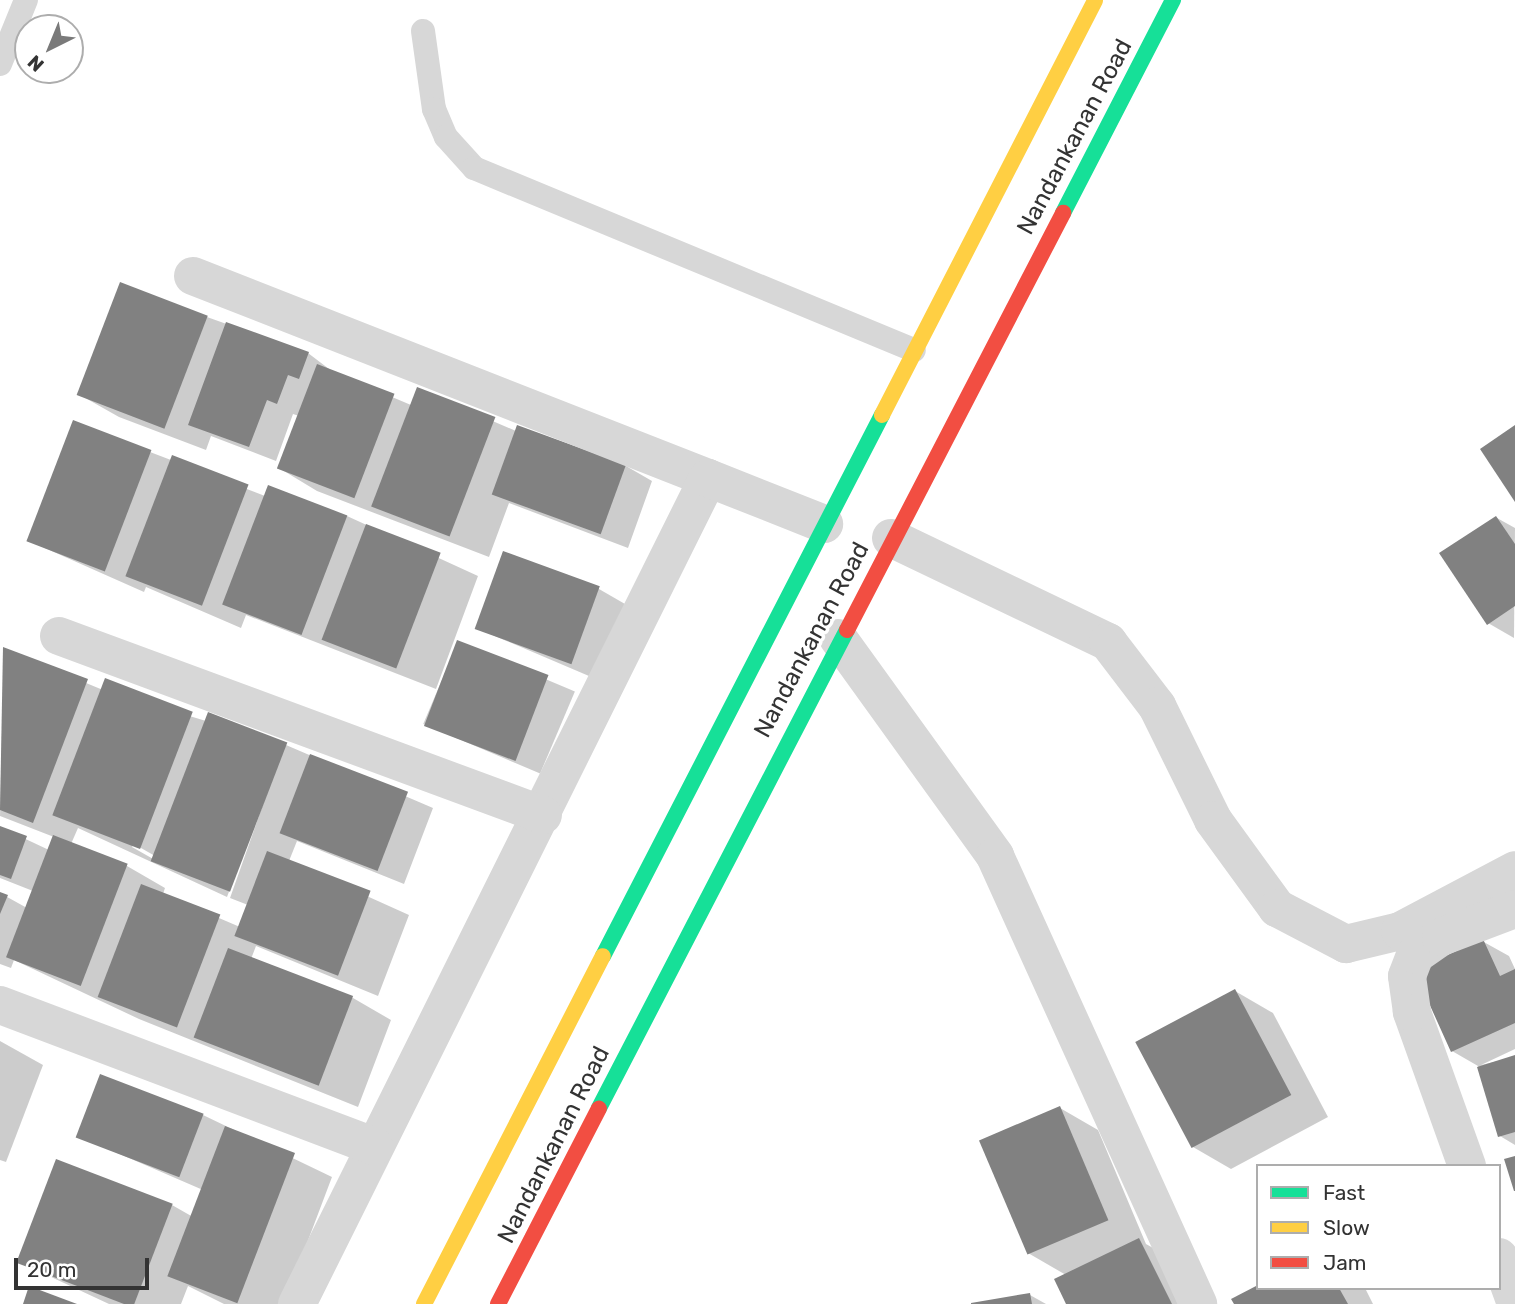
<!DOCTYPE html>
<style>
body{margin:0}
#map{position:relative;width:1515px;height:1304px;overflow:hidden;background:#fff;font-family:Rubik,sans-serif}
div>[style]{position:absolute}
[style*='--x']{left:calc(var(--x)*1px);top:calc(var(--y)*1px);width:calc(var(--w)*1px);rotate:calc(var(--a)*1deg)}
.shadow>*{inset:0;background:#0003;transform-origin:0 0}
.building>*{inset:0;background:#818181;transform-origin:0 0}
.lane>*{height:24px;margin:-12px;padding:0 12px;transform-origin:12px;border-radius:12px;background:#d7d7d7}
.street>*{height:38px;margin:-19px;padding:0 19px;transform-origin:19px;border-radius:19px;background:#d7d7d7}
.fast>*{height:16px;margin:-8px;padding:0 8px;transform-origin:8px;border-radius:8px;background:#16e098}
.slow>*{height:16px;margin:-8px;padding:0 8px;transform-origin:8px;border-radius:8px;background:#ffcf43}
.jam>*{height:16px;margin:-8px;padding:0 8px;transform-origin:8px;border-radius:8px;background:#f24e42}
span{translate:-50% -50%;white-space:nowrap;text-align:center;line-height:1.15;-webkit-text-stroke:7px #fff;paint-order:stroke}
.street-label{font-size:24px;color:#333}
.legend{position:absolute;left:1256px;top:1164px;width:245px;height:126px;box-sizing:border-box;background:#fff;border:2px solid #adadad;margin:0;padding:9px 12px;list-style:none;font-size:21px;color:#333}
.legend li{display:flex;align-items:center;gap:14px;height:35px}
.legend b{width:35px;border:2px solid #adadad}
.north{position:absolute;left:14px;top:14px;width:70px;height:70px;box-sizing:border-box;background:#fff;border:2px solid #adadad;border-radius:50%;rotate:223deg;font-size:19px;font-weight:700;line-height:28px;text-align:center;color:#333}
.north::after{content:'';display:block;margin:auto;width:24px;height:32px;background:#7a7a7a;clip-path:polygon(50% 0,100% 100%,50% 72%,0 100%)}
.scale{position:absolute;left:14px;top:1258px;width:135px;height:32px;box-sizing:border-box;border:4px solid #333;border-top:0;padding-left:9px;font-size:21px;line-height:24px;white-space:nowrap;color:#333;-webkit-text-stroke:5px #fff;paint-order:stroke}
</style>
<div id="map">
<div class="shadow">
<i style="clip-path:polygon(207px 317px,308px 353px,333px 372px,411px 405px,418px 389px,516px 431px,626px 466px,652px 481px,628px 548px,509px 503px,489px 557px,317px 491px,279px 468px,299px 416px,293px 414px,276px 461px,211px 436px,206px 450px,119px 417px,80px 395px)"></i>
<i style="clip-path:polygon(150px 452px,265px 496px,269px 488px,347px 516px,478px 576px,436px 689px,246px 615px,241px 628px,146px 587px,144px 592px,29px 541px)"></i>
<i style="clip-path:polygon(1497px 518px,1515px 528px,1514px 638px,1488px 623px)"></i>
<i style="clip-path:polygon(599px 589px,625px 604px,596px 679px,476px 628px)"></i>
<i style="left:458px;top:642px;width:127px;height:89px;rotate:23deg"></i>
<i style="clip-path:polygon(evenodd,4px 649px,103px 690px,286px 745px,433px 808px,404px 884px,297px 841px,289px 861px,409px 915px,378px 996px,256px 946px,251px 959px,353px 998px,391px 1020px,358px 1107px,139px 1019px,14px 960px,11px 968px,0 964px,0 893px,27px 908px,33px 891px,0 878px,0 827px,49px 850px,54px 837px,0 816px,4px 649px,283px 748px,230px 898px,248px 905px,240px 927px,163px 894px,165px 888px,127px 866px,71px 844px,78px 828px,227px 897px,283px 748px,4px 649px,134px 844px,155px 856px,155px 860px,132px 847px,134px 844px)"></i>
<i style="clip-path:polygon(1482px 941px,1509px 956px,1515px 969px,1515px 1049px,1481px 1065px,1515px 1057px,1515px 1145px,1500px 1136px,1478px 1066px,1452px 1051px)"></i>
<i style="clip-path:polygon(1235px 991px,1273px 1013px,1328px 1117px,1231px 1169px,1193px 1147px)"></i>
<i style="clip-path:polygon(0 1041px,43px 1065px,6px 1162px,0 1160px)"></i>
<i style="clip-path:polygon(1060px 1108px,1098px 1130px,1146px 1244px,1178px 1262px,1198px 1304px,1068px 1304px,1066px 1275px,1028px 1253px)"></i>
<i style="clip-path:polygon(203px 1115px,332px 1177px,284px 1304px,224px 1304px,188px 1286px,181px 1304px,109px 1304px,19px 1262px,172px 1205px,193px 1217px,203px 1190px,78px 1136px)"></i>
<i style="clip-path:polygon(1258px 1288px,1365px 1288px,1373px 1304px,1236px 1304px)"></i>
<i style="clip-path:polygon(1030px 1295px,1046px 1304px,973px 1304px)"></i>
</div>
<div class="building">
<i style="left:120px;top:282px;width:94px;height:121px;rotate:21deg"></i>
<i style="clip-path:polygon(226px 322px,309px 352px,299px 379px,288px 375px,277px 404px,267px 400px,249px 447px,188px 425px)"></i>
<i style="left:317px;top:364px;width:83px;height:112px;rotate:21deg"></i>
<i style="left:417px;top:387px;width:84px;height:128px;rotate:21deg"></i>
<i style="left:73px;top:420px;width:84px;height:130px;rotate:21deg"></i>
<i style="left:517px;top:425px;width:116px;height:74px;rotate:20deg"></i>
<i style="clip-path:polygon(1515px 425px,1515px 502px,1480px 449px)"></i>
<i style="left:172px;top:455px;width:82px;height:130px;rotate:21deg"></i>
<i style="left:268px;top:485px;width:85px;height:128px;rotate:21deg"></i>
<i style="clip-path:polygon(1496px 516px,1515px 544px,1515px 606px,1487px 625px,1439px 553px)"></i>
<i style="left:366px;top:524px;width:80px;height:124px;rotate:21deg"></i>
<i style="left:503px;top:551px;width:103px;height:83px;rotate:20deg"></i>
<i style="left:457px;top:640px;width:98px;height:92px;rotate:21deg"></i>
<i style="clip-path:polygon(3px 647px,88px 679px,33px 823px,0 810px)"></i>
<i style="left:105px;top:678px;width:94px;height:147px;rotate:21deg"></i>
<i style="left:208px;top:712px;width:85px;height:160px;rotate:21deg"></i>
<i style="left:310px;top:754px;width:105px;height:85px;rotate:21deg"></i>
<i style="clip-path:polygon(0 826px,27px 836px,11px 879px,0 875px)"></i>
<i style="left:53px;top:835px;width:80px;height:131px;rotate:21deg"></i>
<i style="left:267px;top:851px;width:111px;height:91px;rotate:21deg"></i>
<i style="left:141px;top:884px;width:85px;height:121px;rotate:21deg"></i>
<i style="clip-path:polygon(0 892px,8px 895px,0 914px)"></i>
<i style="clip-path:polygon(1483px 939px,1500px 976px,1515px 969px,1515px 1023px,1451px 1052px,1414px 970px)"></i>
<i style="left:228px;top:948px;width:134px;height:96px;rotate:21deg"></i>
<i style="left:1235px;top:989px;width:120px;height:113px;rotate:62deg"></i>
<i style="clip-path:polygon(1515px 1055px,1515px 1132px,1498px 1137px,1477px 1067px)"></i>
<i style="left:100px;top:1074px;width:111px;height:68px;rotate:21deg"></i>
<i style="left:1060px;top:1106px;width:124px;height:88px;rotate:67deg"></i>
<i style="left:225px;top:1126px;width:75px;height:161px;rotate:21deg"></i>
<i style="clip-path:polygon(1515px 1156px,1515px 1191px,1514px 1191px,1504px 1159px)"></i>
<i style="left:56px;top:1159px;width:125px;height:111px;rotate:21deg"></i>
<i style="clip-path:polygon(1139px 1238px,1172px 1304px,1066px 1304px,1054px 1279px)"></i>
<i style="clip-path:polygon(1258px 1285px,1339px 1288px,1348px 1304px,1234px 1304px,1231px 1299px)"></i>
<i style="clip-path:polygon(29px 1286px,77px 1304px,23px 1304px)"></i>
<i style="clip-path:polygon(1030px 1293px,1032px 1304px,971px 1304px,971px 1303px)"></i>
</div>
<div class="lane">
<i style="--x:423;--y:31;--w:79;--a:82"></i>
<i style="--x:434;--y:109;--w:30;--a:67"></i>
<i style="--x:446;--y:137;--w:42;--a:47.9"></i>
<i style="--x:474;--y:168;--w:476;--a:22.5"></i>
<i style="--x:0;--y:64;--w:69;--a:-67.9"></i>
</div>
<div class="street">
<i style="--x:193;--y:276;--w:553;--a:21.42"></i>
<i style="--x:708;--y:478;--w:923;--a:116.45"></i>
<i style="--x:708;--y:478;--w:125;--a:21.6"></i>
<i style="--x:891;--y:538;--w:241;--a:25.6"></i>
<i style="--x:1108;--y:642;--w:81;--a:52.6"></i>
<i style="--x:1157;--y:706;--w:127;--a:63.8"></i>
<i style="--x:1213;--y:820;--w:109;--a:54"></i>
<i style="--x:1277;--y:908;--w:78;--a:27.6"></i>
<i style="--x:1346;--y:944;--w:56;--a:-13.5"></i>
<i style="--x:1400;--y:931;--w:130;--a:-27.9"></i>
<i style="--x:59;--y:636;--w:516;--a:20.3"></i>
<i style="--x:838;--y:638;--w:269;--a:54.2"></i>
<i style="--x:995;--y:856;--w:492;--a:65.6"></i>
<i style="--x:0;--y:1005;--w:400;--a:20.7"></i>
<i style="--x:1467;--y:1166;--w:164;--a:-109.7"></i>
<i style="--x:1412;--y:1012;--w:36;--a:-98"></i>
<i style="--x:1407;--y:976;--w:22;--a:-69"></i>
<i style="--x:1415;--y:955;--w:32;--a:-35"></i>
<i style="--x:1441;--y:937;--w:79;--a:-20.7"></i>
<i style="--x:1499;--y:1257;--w:47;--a:70"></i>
</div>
<div class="fast">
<i style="--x:1063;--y:213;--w:240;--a:-62.7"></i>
<i style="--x:603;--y:956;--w:609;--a:-62.72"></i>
<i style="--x:599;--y:1108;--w:539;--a:-62.58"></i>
</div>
<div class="slow">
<i style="--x:882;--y:415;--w:466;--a:-62.8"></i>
<i style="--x:424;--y:1304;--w:391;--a:-62.8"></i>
</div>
<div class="jam">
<i style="--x:847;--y:630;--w:470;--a:-62.6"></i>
<i style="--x:498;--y:1304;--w:220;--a:-62.7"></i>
</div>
<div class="street-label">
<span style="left:1075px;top:137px;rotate:-62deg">Nandankanan Road</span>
<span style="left:812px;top:640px;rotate:-62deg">Nandankanan Road</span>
<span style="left:554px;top:1145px;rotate:-63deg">Nandankanan Road</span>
</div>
<ul class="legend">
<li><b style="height:9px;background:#16e098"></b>Fast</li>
<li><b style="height:9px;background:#ffcf43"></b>Slow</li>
<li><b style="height:9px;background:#f24e42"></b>Jam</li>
</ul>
<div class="north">N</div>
<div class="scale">20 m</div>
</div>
